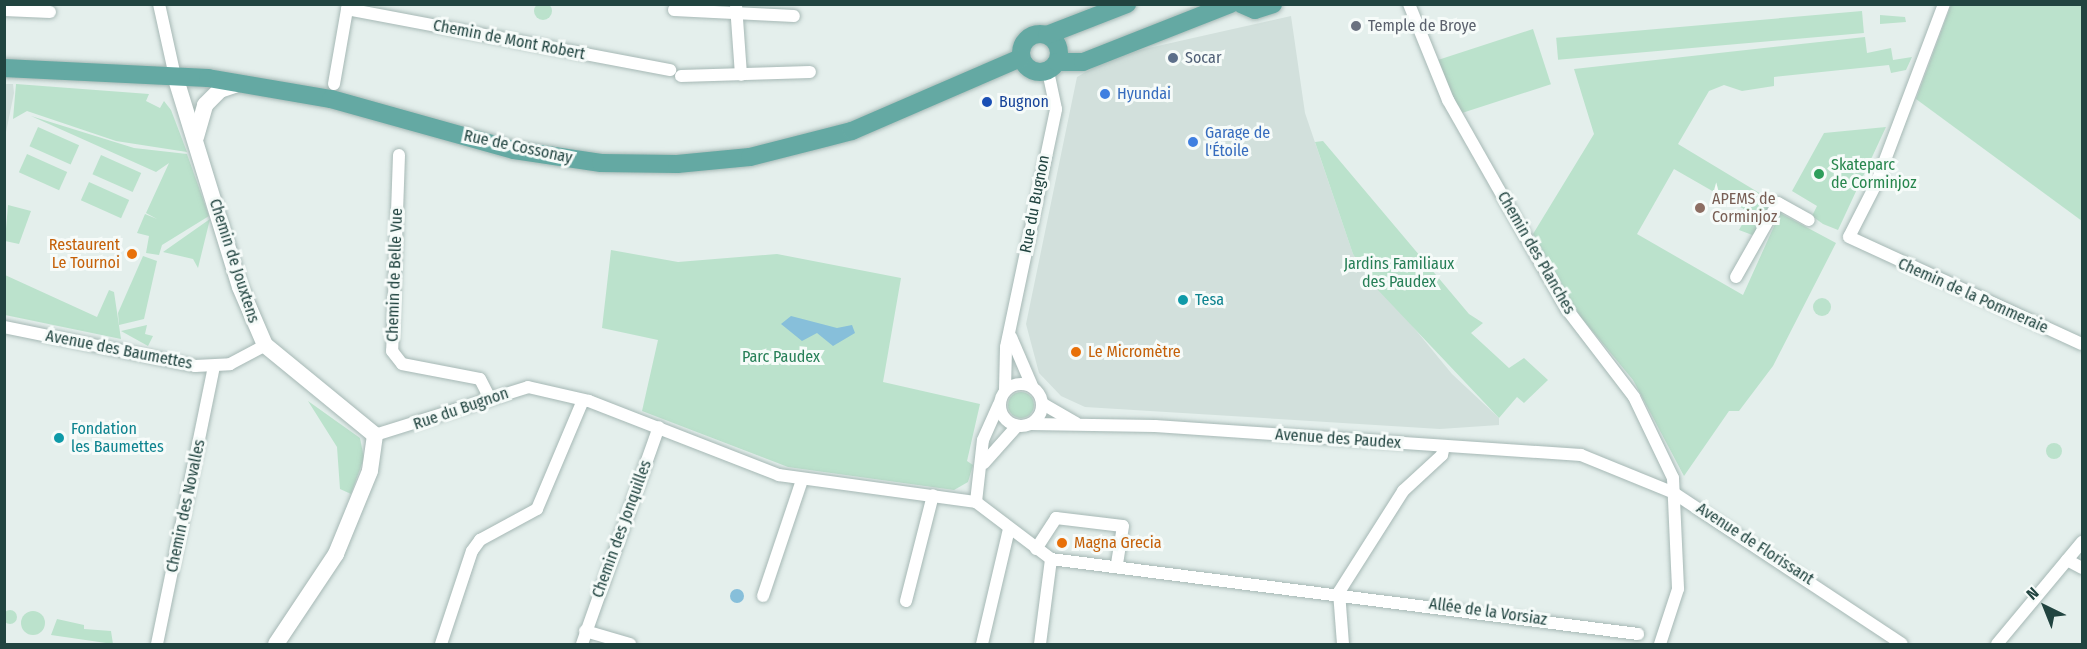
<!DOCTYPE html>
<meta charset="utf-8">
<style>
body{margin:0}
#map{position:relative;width:2087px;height:649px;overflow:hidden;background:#e4efec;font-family:"Fira Sans Condensed",sans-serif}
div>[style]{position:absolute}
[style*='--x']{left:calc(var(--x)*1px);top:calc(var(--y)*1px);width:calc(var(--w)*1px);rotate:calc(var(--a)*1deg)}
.built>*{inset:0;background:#d2e0dc}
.green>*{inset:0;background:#bbe2cc;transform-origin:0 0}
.round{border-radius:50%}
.water>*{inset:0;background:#87bfda}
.roads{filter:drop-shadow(0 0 2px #a6b8b5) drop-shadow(0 0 2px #a6b8b5)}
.street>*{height:12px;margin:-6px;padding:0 6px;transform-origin:6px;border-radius:6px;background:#fff}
.street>.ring{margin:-6px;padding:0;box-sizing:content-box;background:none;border:12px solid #fff;border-radius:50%}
.secondary>*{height:16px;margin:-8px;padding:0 8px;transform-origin:8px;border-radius:8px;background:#fff}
.primary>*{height:18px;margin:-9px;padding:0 9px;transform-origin:9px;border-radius:9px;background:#64a9a3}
.primary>.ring{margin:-9px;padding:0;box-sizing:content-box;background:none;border:18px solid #64a9a3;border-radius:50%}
.dots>*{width:16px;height:16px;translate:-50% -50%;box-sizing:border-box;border:3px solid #f6fbf9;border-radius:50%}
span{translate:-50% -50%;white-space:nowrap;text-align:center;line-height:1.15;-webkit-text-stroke:6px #f6fbf9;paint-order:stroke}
.worship-label{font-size:16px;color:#5b616d}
.left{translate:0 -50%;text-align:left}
.street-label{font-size:16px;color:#214440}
.service-label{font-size:16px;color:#4e5e75}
.shop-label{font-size:16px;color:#366cbe}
.transit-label{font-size:16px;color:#164399}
.leisure-label{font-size:16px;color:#27864d}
.education-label{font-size:16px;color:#785e54}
.food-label{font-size:16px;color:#c56008}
.right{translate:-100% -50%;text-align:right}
.park-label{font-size:16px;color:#267f57}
.culture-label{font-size:16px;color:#0d838f}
.frame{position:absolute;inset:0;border:6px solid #214440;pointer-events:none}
.north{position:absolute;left:2015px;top:577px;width:60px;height:60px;-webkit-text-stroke:4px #f6fbf9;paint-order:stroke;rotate:317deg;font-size:16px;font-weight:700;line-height:24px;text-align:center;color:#214440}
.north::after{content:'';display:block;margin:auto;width:21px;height:27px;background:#214440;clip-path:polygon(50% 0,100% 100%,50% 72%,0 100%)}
</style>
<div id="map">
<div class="built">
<i style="clip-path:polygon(1291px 16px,1305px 113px,1353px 254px,1452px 374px,1499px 418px,1499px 425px,1440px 429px,1085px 407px,1061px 396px,1039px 373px,1026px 324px,1077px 77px,1113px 56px)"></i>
<i style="clip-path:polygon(5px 84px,13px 84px,14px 93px,5px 137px)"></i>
</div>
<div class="green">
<i class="round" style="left:534px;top:2px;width:18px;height:18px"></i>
<i style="clip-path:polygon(1951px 5px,2082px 5px,2082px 221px,1916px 99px)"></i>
<i style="left:1862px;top:11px;width:22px;height:307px;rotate:85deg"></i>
<i style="clip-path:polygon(1880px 15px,1905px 17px,1906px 22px,1880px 24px)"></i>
<i style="left:1533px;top:29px;width:58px;height:100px;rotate:72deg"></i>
<i style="clip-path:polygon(1865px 37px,1867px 53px,1891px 48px,1893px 60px,1912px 57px,1906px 70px,1891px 73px,1889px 65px,1774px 77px,1774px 86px,1742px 91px,1724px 85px,1709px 91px,1678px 144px,1771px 200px,1755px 236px,1739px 230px,1749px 212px,1674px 169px,1637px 234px,1743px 295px,1780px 213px,1836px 243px,1773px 366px,1739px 411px,1729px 411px,1684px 476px,1633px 380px,1580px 316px,1533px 234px,1594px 134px,1574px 69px)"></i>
<i style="clip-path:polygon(16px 84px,149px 94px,146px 101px,160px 108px,164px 101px,171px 110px,187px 152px,116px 141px,27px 111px,13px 119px)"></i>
<i style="clip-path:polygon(31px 116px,134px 148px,187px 154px,209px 216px,162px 245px,159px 255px,146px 253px,149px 236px,137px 233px,145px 214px,157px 219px,146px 213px,169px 163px,156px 172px)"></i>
<i style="left:38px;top:127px;width:45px;height:21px;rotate:24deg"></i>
<i style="clip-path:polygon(1886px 127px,1838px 230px,1823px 224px,1812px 216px,1817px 206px,1792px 191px,1824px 133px)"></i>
<i style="clip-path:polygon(1323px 141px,1469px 314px,1483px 323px,1471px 333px,1509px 368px,1524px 358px,1548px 380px,1524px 403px,1517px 397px,1499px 418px,1377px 289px,1353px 254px,1315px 142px)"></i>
<i style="left:27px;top:154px;width:44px;height:20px;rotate:24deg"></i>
<i style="left:101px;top:155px;width:44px;height:21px;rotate:24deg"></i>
<i style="left:89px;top:182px;width:44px;height:20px;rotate:24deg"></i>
<i style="clip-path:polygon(8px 205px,31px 211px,19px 244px,5px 241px)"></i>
<i style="clip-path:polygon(210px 219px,198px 268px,193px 259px,163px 252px)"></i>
<i style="clip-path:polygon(611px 250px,678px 262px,777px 254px,901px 278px,883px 382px,980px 404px,967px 461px,973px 465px,968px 482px,954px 490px,788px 467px,642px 411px,658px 340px,602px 328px)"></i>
<i style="clip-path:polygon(143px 256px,157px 261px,144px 319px,119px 325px,118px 313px)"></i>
<i style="clip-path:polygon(5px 275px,97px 317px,109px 290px,114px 292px,121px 339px,5px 315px)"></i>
<i class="round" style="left:1813px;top:298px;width:18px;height:18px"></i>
<i style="clip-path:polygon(147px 325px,145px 334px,153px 336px,148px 346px,121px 331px)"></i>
<i class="round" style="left:1008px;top:392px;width:26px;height:26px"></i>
<i style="clip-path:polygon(308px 401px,360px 438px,364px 458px,351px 494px,340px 489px,337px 447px)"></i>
<i class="round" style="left:2046px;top:443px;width:16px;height:16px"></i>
<i class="round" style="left:3px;top:610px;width:14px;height:14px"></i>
<i class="round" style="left:21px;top:611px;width:24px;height:24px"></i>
<i style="clip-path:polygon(57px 619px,84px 625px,84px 629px,111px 631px,113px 644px,51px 635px)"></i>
</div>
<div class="water">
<i style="clip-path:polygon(791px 316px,837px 328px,852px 325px,855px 333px,833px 346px,817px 333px,802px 341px,781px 324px)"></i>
<i class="round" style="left:730px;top:589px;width:14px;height:14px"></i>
</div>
<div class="roads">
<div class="street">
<i style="--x:159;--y:4;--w:74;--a:77.5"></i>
<i style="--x:1409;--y:4;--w:104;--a:67.9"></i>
<i style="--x:1448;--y:100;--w:239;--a:60.4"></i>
<i style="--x:1566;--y:308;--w:112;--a:52.6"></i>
<i style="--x:1634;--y:397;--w:90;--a:64.3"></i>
<i style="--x:1673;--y:478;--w:111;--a:87.4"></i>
<i style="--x:1678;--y:589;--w:58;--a:108.1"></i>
<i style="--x:1944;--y:4;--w:192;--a:110.7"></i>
<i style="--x:1876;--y:184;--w:59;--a:117"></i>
<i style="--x:1849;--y:237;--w:256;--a:24.7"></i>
<i style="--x:736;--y:5;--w:70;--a:85.9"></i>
<i style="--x:347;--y:9;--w:329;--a:10.7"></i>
<i style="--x:4;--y:10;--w:46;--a:2.5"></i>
<i style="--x:674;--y:10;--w:120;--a:2.9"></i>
<i style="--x:681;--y:76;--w:129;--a:-1.8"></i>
<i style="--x:334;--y:84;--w:81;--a:-80.1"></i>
<i style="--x:399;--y:155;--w:196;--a:92"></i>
<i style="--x:392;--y:351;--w:16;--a:52"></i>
<i style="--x:402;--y:364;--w:79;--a:10.9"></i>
<i style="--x:480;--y:379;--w:20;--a:63"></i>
<i style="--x:1736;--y:277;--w:85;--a:-60.4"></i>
<i style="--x:1778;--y:203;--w:35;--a:29"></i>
<i style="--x:4;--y:327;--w:195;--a:11.5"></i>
<i style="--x:195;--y:366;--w:35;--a:-3"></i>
<i style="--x:230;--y:364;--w:40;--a:-28"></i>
<i style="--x:1011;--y:337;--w:53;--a:66.8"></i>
<i class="ring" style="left:1000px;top:384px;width:30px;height:30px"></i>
<i style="--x:1005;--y:389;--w:42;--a:-88.6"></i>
<i style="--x:1006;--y:347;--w:243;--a:-78.1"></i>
<i style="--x:1056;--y:109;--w:39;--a:-102"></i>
<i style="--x:1043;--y:404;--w:38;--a:30"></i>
<i style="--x:1031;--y:424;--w:124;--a:0.9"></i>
<i style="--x:1155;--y:426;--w:427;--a:3.9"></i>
<i style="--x:1581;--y:455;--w:100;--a:22.2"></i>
<i style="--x:1674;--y:493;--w:273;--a:33.5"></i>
<i style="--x:375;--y:435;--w:160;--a:-17.4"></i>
<i style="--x:528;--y:387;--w:63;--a:12.9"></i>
<i style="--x:589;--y:401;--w:204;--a:21.3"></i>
<i style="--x:779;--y:475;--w:199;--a:7.8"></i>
<i style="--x:984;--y:463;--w:50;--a:-48.3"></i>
<i style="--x:976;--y:502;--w:94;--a:37.2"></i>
<i style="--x:1051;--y:559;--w:592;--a:7.28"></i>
<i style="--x:976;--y:502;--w:62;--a:-83.6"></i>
<i style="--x:983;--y:440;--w:39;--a:-66"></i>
<i style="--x:1036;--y:549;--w:37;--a:-57"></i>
<i style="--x:1056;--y:518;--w:67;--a:6.8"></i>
<i style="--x:1123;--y:526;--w:39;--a:99"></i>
<i style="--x:2067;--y:560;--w:17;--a:28"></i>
<i style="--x:1339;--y:592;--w:120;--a:-57.6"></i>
<i style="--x:1403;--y:491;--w:53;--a:-42.7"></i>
<i style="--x:1442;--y:455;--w:9;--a:-77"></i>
<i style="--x:1339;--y:592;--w:52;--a:85.6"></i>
<i style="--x:763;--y:596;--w:122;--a:-71.4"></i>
<i style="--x:906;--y:601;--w:109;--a:-75.7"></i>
<i style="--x:585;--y:631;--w:47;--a:16.1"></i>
<i style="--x:157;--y:644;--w:283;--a:-78.4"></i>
<i style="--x:441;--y:644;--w:98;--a:-71.6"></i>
<i style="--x:472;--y:551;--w:14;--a:-54"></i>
<i style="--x:480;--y:540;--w:65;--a:-28.5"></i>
<i style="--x:537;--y:509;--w:118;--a:-67.1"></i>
<i style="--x:582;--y:644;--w:230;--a:-70.5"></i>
<i style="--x:982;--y:644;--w:118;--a:-76.8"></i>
<i style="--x:1040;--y:644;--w:86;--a:-82.6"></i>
<i style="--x:1997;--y:644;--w:133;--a:-50.2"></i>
</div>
<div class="secondary">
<i style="--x:175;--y:76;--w:221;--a:72.9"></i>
<i style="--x:240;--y:287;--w:63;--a:66.7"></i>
<i style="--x:265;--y:345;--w:142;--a:39.3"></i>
<i style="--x:375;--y:435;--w:36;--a:98"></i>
<i style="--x:370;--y:471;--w:90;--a:112.3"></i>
<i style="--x:336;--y:554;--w:108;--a:123.7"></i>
<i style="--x:196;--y:137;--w:33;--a:-74"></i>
<i style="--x:205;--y:105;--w:21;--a:-45"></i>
<i style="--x:220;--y:90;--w:21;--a:-19"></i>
</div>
<div class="primary">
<i style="--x:1241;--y:4;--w:15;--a:23"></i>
<i style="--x:1255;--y:10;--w:19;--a:-18"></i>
<i class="ring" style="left:1021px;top:34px;width:20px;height:20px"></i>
<i style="--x:1047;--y:35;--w:86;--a:-21.2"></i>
<i style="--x:1057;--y:62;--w:26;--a:0"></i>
<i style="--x:1083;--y:62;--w:158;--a:-21.5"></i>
<i style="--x:4;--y:68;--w:204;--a:2.8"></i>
<i style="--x:208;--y:78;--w:125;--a:9.7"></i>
<i style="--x:331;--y:99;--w:190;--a:15.6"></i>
<i style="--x:514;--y:150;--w:88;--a:8.5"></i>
<i style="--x:601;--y:163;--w:76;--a:0.8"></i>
<i style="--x:677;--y:164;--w:73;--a:-5.5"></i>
<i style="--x:750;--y:157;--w:105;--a:-14.3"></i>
<i style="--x:852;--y:131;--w:184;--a:-23.4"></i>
</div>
</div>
<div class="dots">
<i style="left:1356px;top:26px;background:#6b7280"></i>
<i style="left:1173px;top:58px;background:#5c6f8a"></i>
<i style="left:1105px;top:94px;background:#3f7fe0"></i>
<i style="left:987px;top:102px;background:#1a4fb4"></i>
<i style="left:1193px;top:142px;background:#3f7fe0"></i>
<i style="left:1819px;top:174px;background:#2e9e5b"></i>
<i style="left:1700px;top:208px;background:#8d6e63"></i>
<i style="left:132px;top:254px;background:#e8710a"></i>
<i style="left:1183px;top:300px;background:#0f9aa8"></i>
<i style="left:1076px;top:352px;background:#e8710a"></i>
<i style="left:59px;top:438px;background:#0f9aa8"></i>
<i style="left:1062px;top:543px;background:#e8710a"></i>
</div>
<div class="worship-label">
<span class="left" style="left:1368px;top:26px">Temple de Broye</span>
</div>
<div class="street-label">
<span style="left:509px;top:40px;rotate:11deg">Chemin de Mont Robert</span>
<span style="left:518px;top:147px;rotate:12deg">Rue de Cossonay</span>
<span style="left:1035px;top:204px;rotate:-79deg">Rue du Bugnon</span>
<span style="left:1536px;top:253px;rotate:60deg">Chemin des Planches</span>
<span style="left:234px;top:261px;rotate:72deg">Chemin de Jouxtens</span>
<span style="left:395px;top:275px;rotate:-88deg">Chemin de Belle Vue</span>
<span style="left:1973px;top:296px;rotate:24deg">Chemin de la Pommeraie</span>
<span style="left:119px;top:350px;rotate:11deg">Avenue des Baumettes</span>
<span style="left:461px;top:409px;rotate:-19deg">Rue du Bugnon</span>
<span style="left:1338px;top:439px;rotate:4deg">Avenue des Paudex</span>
<span style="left:186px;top:506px;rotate:-78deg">Chemin des Novalles</span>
<span style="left:622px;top:529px;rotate:-70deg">Chemin des Jonquilles</span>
<span style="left:1755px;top:544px;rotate:33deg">Avenue de Florissant</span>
<span style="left:1488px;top:612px;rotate:8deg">Allée de la Vorsiaz</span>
</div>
<div class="service-label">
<span class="left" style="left:1185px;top:58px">Socar</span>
</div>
<div class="shop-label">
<span class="left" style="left:1117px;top:94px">Hyundai</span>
<span class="left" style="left:1205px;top:142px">Garage de<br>l'Étoile</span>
</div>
<div class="transit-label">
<span class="left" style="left:999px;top:102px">Bugnon</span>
</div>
<div class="leisure-label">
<span class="left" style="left:1831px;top:174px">Skateparc<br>de Corminjoz</span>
</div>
<div class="education-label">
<span class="left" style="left:1712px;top:208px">APEMS de<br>Corminjoz</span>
</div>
<div class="food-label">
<span class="right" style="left:120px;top:254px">Restaurent<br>Le Tournoi</span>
<span class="left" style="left:1088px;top:352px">Le Micromètre</span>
<span class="left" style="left:1074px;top:543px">Magna Grecia</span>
</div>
<div class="park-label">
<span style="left:1399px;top:273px">Jardins Familiaux<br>des Paudex</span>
<span style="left:781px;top:357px">Parc Paudex</span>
</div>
<div class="culture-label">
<span class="left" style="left:1195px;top:300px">Tesa</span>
<span class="left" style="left:71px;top:438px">Fondation<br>les Baumettes</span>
</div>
<div class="frame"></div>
<div class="north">N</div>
</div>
